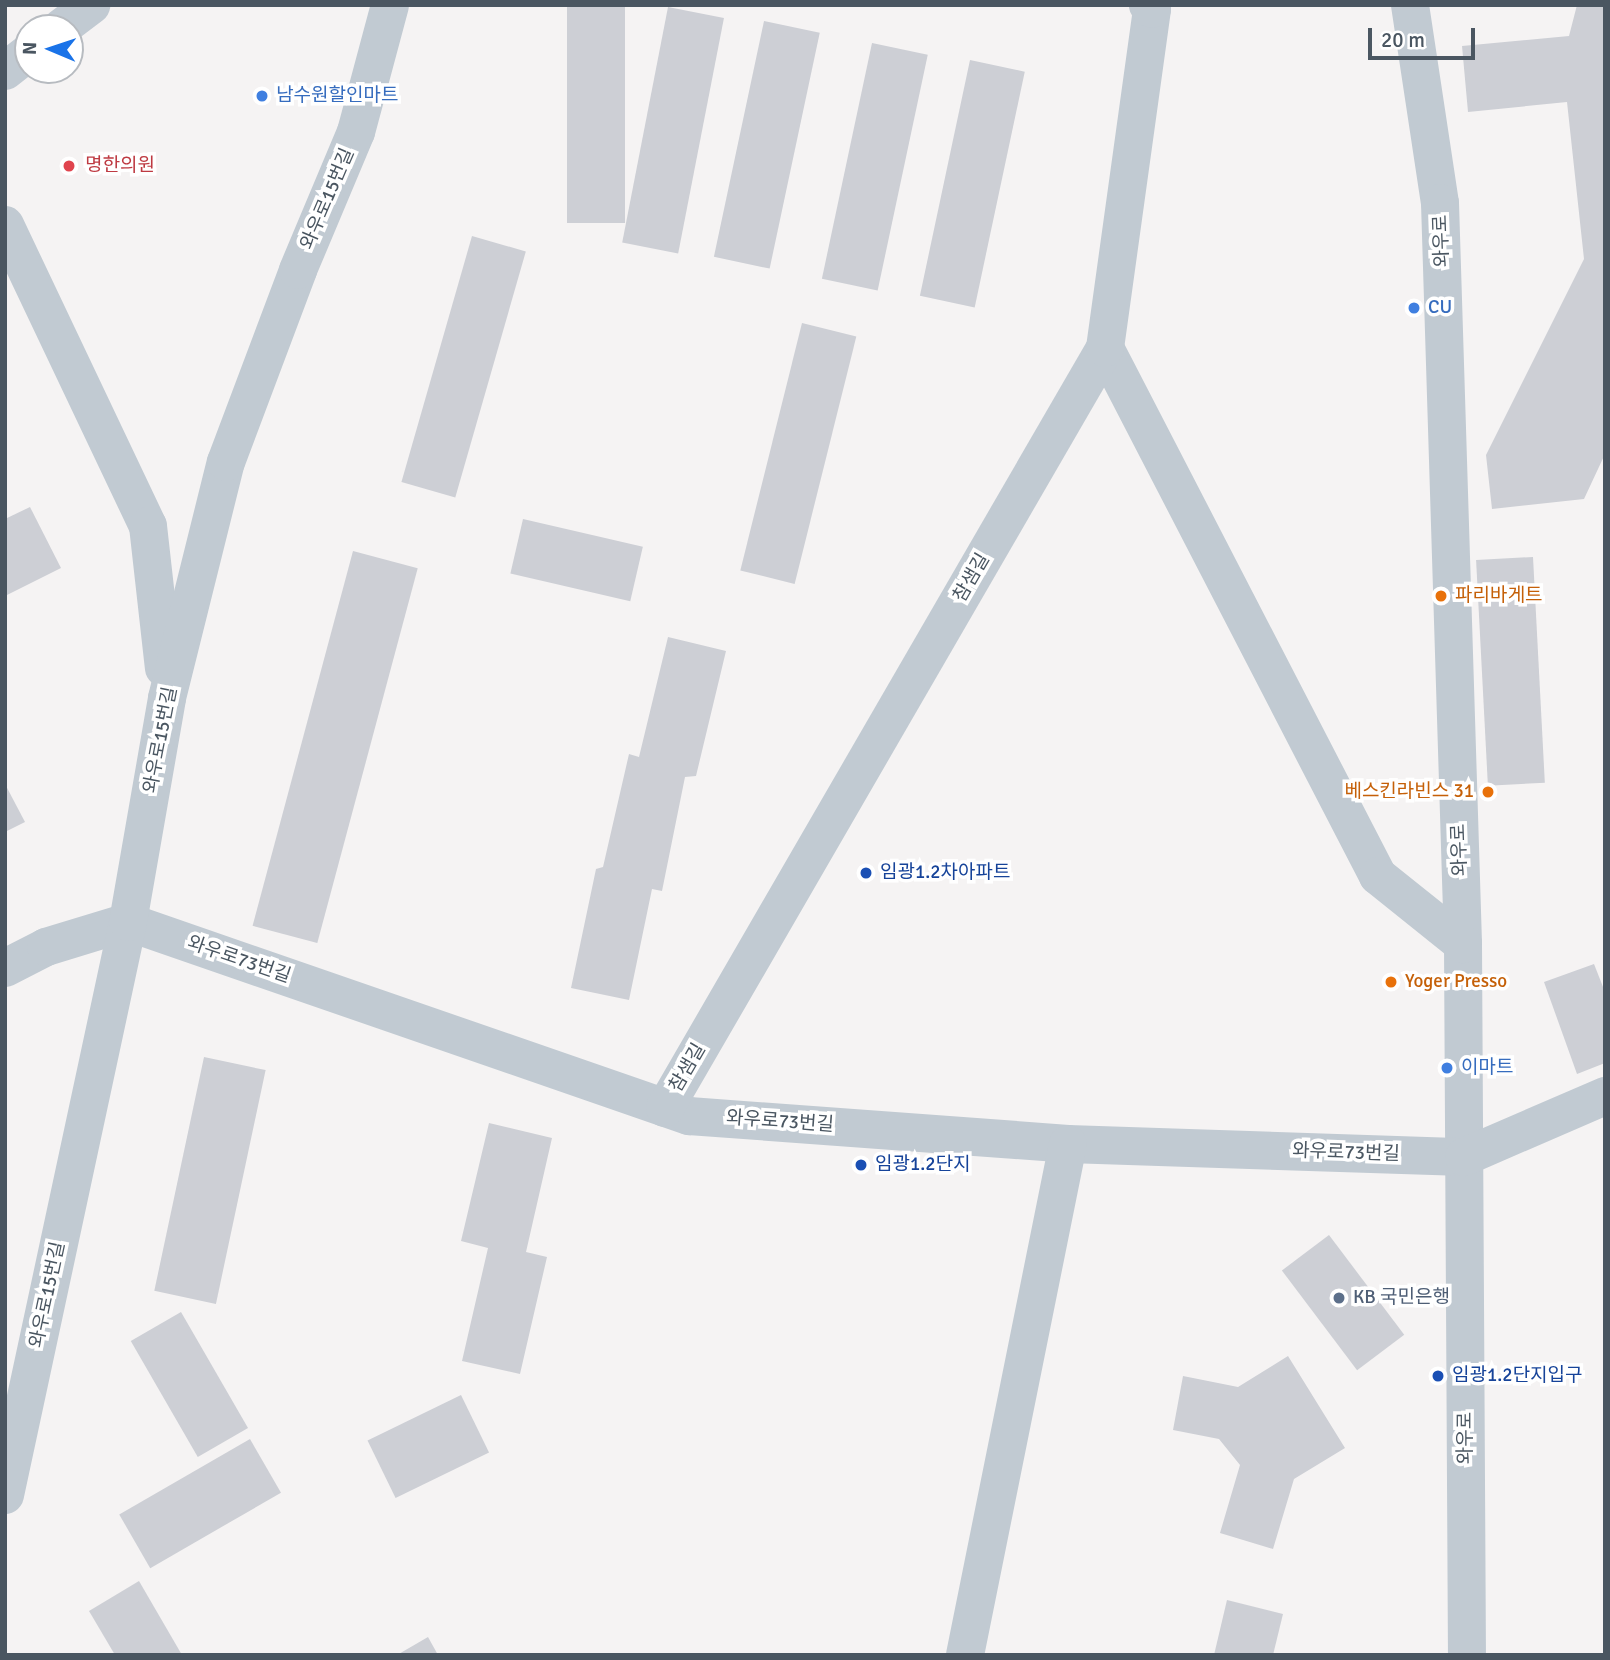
<!DOCTYPE html>
<meta charset="utf-8">
<style>
body{margin:0}
#map{position:relative;width:1610px;height:1660px;overflow:hidden;background:#f5f3f3;font-family:Signika,"Noto Sans KR",sans-serif}
div>[style]{position:absolute}
[style*='--x']{left:calc(var(--x)*1px);top:calc(var(--y)*1px);width:calc(var(--w)*1px);rotate:calc(var(--a)*1deg)}
.building>*{inset:0;background:#cdcfd5;transform-origin:0 0}
.minor>*{height:38px;margin:-19px;padding:0 19px;transform-origin:19px;border-radius:19px;background:#c1cad2}
.dots>*{width:19px;height:19px;translate:-50% -50%;box-sizing:border-box;border:4px solid #fff;border-radius:50%}
span{translate:-50% -50%;white-space:nowrap;text-align:center;line-height:1.15;-webkit-text-stroke:7px #fff;paint-order:stroke}
.shop-label{font-size:19px;color:#366cbe}
.left{translate:0 -50%;text-align:left}
.health-label{font-size:19px;color:#be3a42}
.street-label{font-size:19px;color:#4a5661}
.food-label{font-size:19px;color:#c56008}
.right{translate:-100% -50%;text-align:right}
.transit-label{font-size:19px;color:#164399}
.service-label{font-size:19px;color:#4e5e75}
.frame{position:absolute;inset:0;border:7px solid #4a5661;pointer-events:none}
.north{position:absolute;left:14px;top:14px;width:70px;height:70px;box-sizing:border-box;background:#fff;border:2px solid #b7bbc0;border-radius:50%;rotate:272deg;font-size:19px;font-weight:700;line-height:28px;text-align:center;color:#4a5661}
.north::after{content:'';display:block;margin:auto;width:24px;height:32px;background:#1a73e8;clip-path:polygon(50% 0,100% 100%,50% 72%,0 100%)}
.scale{position:absolute;left:1368px;top:28px;width:107px;height:32px;box-sizing:border-box;border:4px solid #4a5661;border-top:0;padding-left:9px;font-size:21px;line-height:24px;white-space:nowrap;color:#4a5661;-webkit-text-stroke:5px #fff;paint-order:stroke}
</style>
<div id="map">
<div class="building">
<i style="left:567px;top:5px;width:58px;height:218px"></i>
<i style="clip-path:polygon(1577px 5px,1605px 5px,1605px 454px,1584px 499px,1492px 509px,1486px 455px,1584px 259px,1567px 102px,1468px 112px,1462px 46px,1569px 36px)"></i>
<i style="left:668px;top:7px;width:57px;height:240px;rotate:11deg"></i>
<i style="left:764px;top:21px;width:57px;height:241px;rotate:12deg"></i>
<i style="left:872px;top:43px;width:57px;height:241px;rotate:12deg"></i>
<i style="left:970px;top:60px;width:56px;height:241px;rotate:12deg"></i>
<i style="left:472px;top:236px;width:56px;height:256px;rotate:16deg"></i>
<i style="left:802px;top:323px;width:56px;height:255px;rotate:14deg"></i>
<i style="clip-path:polygon(30px 507px,61px 568px,5px 596px,5px 519px)"></i>
<i style="left:523px;top:519px;width:123px;height:56px;rotate:13deg"></i>
<i style="left:353px;top:551px;width:67px;height:388px;rotate:15deg"></i>
<i style="left:1533px;top:557px;width:226px;height:57px;rotate:87deg"></i>
<i style="clip-path:polygon(668px 637px,726px 651px,696px 776px,685px 777px,662px 891px,652px 889px,629px 1000px,571px 988px,596px 869px,603px 867px,629px 754px,639px 757px)"></i>
<i style="clip-path:polygon(5px 784px,25px 822px,5px 832px)"></i>
<i style="clip-path:polygon(1594px 964px,1605px 992px,1605px 1063px,1577px 1074px,1544px 982px)"></i>
<i style="left:204px;top:1057px;width:63px;height:239px;rotate:12deg"></i>
<i style="clip-path:polygon(489px 1123px,552px 1138px,526px 1252px,547px 1257px,520px 1374px,462px 1361px,488px 1248px,461px 1241px)"></i>
<i style="left:1329px;top:1235px;width:125px;height:59px;rotate:53deg"></i>
<i style="left:181px;top:1312px;width:134px;height:58px;rotate:60deg"></i>
<i style="clip-path:polygon(1288px 1356px,1345px 1448px,1294px 1479px,1273px 1549px,1220px 1533px,1240px 1465px,1219px 1439px,1173px 1430px,1183px 1376px,1238px 1387px)"></i>
<i style="left:461px;top:1395px;width:64px;height:104px;rotate:64deg"></i>
<i style="left:250px;top:1439px;width:62px;height:151px;rotate:60deg"></i>
<i style="clip-path:polygon(139px 1581px,182px 1655px,115px 1655px,89px 1611px)"></i>
<i style="clip-path:polygon(1227px 1600px,1283px 1614px,1273px 1655px,1214px 1655px)"></i>
<i style="clip-path:polygon(428px 1637px,438px 1655px,397px 1655px)"></i>
</div>
<div class="minor">
<i style="--x:1410;--y:5;--w:200;--a:81.4"></i>
<i style="--x:1440;--y:203;--w:741;--a:88.22"></i>
<i style="--x:1463;--y:944;--w:711;--a:89.68"></i>
<i style="--x:61;--y:28;--w:38;--a:-37"></i>
<i style="--x:5;--y:71;--w:29;--a:-38"></i>
<i style="--x:5;--y:225;--w:333;--a:64.6"></i>
<i style="--x:148;--y:526;--w:143;--a:83.6"></i>
<i style="--x:1105;--y:348;--w:594;--a:62.66"></i>
<i style="--x:1378;--y:876;--w:109;--a:38.7"></i>
<i style="--x:5;--y:968;--w:46;--a:-27.1"></i>
<i style="--x:46;--y:947;--w:86;--a:-17"></i>
<i style="--x:128;--y:922;--w:594;--a:19.08"></i>
<i style="--x:689;--y:1116;--w:380;--a:4.2"></i>
<i style="--x:1068;--y:1144;--w:396;--a:1.9"></i>
<i style="--x:1464;--y:1157;--w:154;--a:-23.4"></i>
<i style="--x:665;--y:1108;--w:878;--a:-59.93"></i>
<i style="--x:1105;--y:348;--w:342;--a:-82.1"></i>
<i style="--x:1152;--y:9;--w:6;--a:-135"></i>
<i style="--x:5;--y:1495;--w:586;--a:-77.88"></i>
<i style="--x:128;--y:922;--w:227;--a:-80.1"></i>
<i style="--x:167;--y:698;--w:243;--a:-76"></i>
<i style="--x:226;--y:462;--w:205;--a:-69.4"></i>
<i style="--x:298;--y:270;--w:150;--a:-67.2"></i>
<i style="--x:356;--y:132;--w:131;--a:-75"></i>
<i style="--x:965;--y:1655;--w:521;--a:-78.6"></i>
</div>
<div class="dots">
<i style="left:262px;top:96px;background:#3f7fe0"></i>
<i style="left:69px;top:166px;background:#e0444e"></i>
<i style="left:1414px;top:308px;background:#3f7fe0"></i>
<i style="left:1441px;top:596px;background:#e8710a"></i>
<i style="left:1488px;top:792px;background:#e8710a"></i>
<i style="left:866px;top:873px;background:#1a4fb4"></i>
<i style="left:1391px;top:982px;background:#e8710a"></i>
<i style="left:1447px;top:1068px;background:#3f7fe0"></i>
<i style="left:861px;top:1165px;background:#1a4fb4"></i>
<i style="left:1339px;top:1298px;background:#5c6f8a"></i>
<i style="left:1438px;top:1376px;background:#1a4fb4"></i>
</div>
<div class="shop-label">
<span class="left" style="left:276px;top:96px">남수원할인마트</span>
<span class="left" style="left:1428px;top:308px">CU</span>
<span class="left" style="left:1461px;top:1068px">이마트</span>
</div>
<div class="health-label">
<span class="left" style="left:85px;top:166px">명한의원</span>
</div>
<div class="street-label">
<span style="left:328px;top:199px;rotate:-67deg">와우로15번길</span>
<span style="left:1442px;top:241px;rotate:-92deg">와우로</span>
<span style="left:972px;top:578px;rotate:-60deg">참샘길</span>
<span style="left:161px;top:740px;rotate:-79deg">와우로15번길</span>
<span style="left:1460px;top:850px;rotate:-92deg">와우로</span>
<span style="left:239px;top:960px;rotate:19deg">와우로73번길</span>
<span style="left:688px;top:1068px;rotate:-60deg">참샘길</span>
<span style="left:780px;top:1122px;rotate:4deg">와우로73번길</span>
<span style="left:1346px;top:1153px;rotate:2deg">와우로73번길</span>
<span style="left:48px;top:1295px;rotate:-78deg">와우로15번길</span>
<span style="left:1466px;top:1438px;rotate:-90deg">와우로</span>
</div>
<div class="food-label">
<span class="left" style="left:1455px;top:596px">파리바게트</span>
<span class="right" style="left:1474px;top:792px">베스킨라빈스 31</span>
<span class="left" style="left:1405px;top:982px">Yoger Presso</span>
</div>
<div class="transit-label">
<span class="left" style="left:880px;top:873px">임광1.2차아파트</span>
<span class="left" style="left:875px;top:1165px">임광1.2단지</span>
<span class="left" style="left:1452px;top:1376px">임광1.2단지입구</span>
</div>
<div class="service-label">
<span class="left" style="left:1353px;top:1298px">KB 국민은행</span>
</div>
<div class="frame"></div>
<div class="north">N</div>
<div class="scale">20 m</div>
</div>
